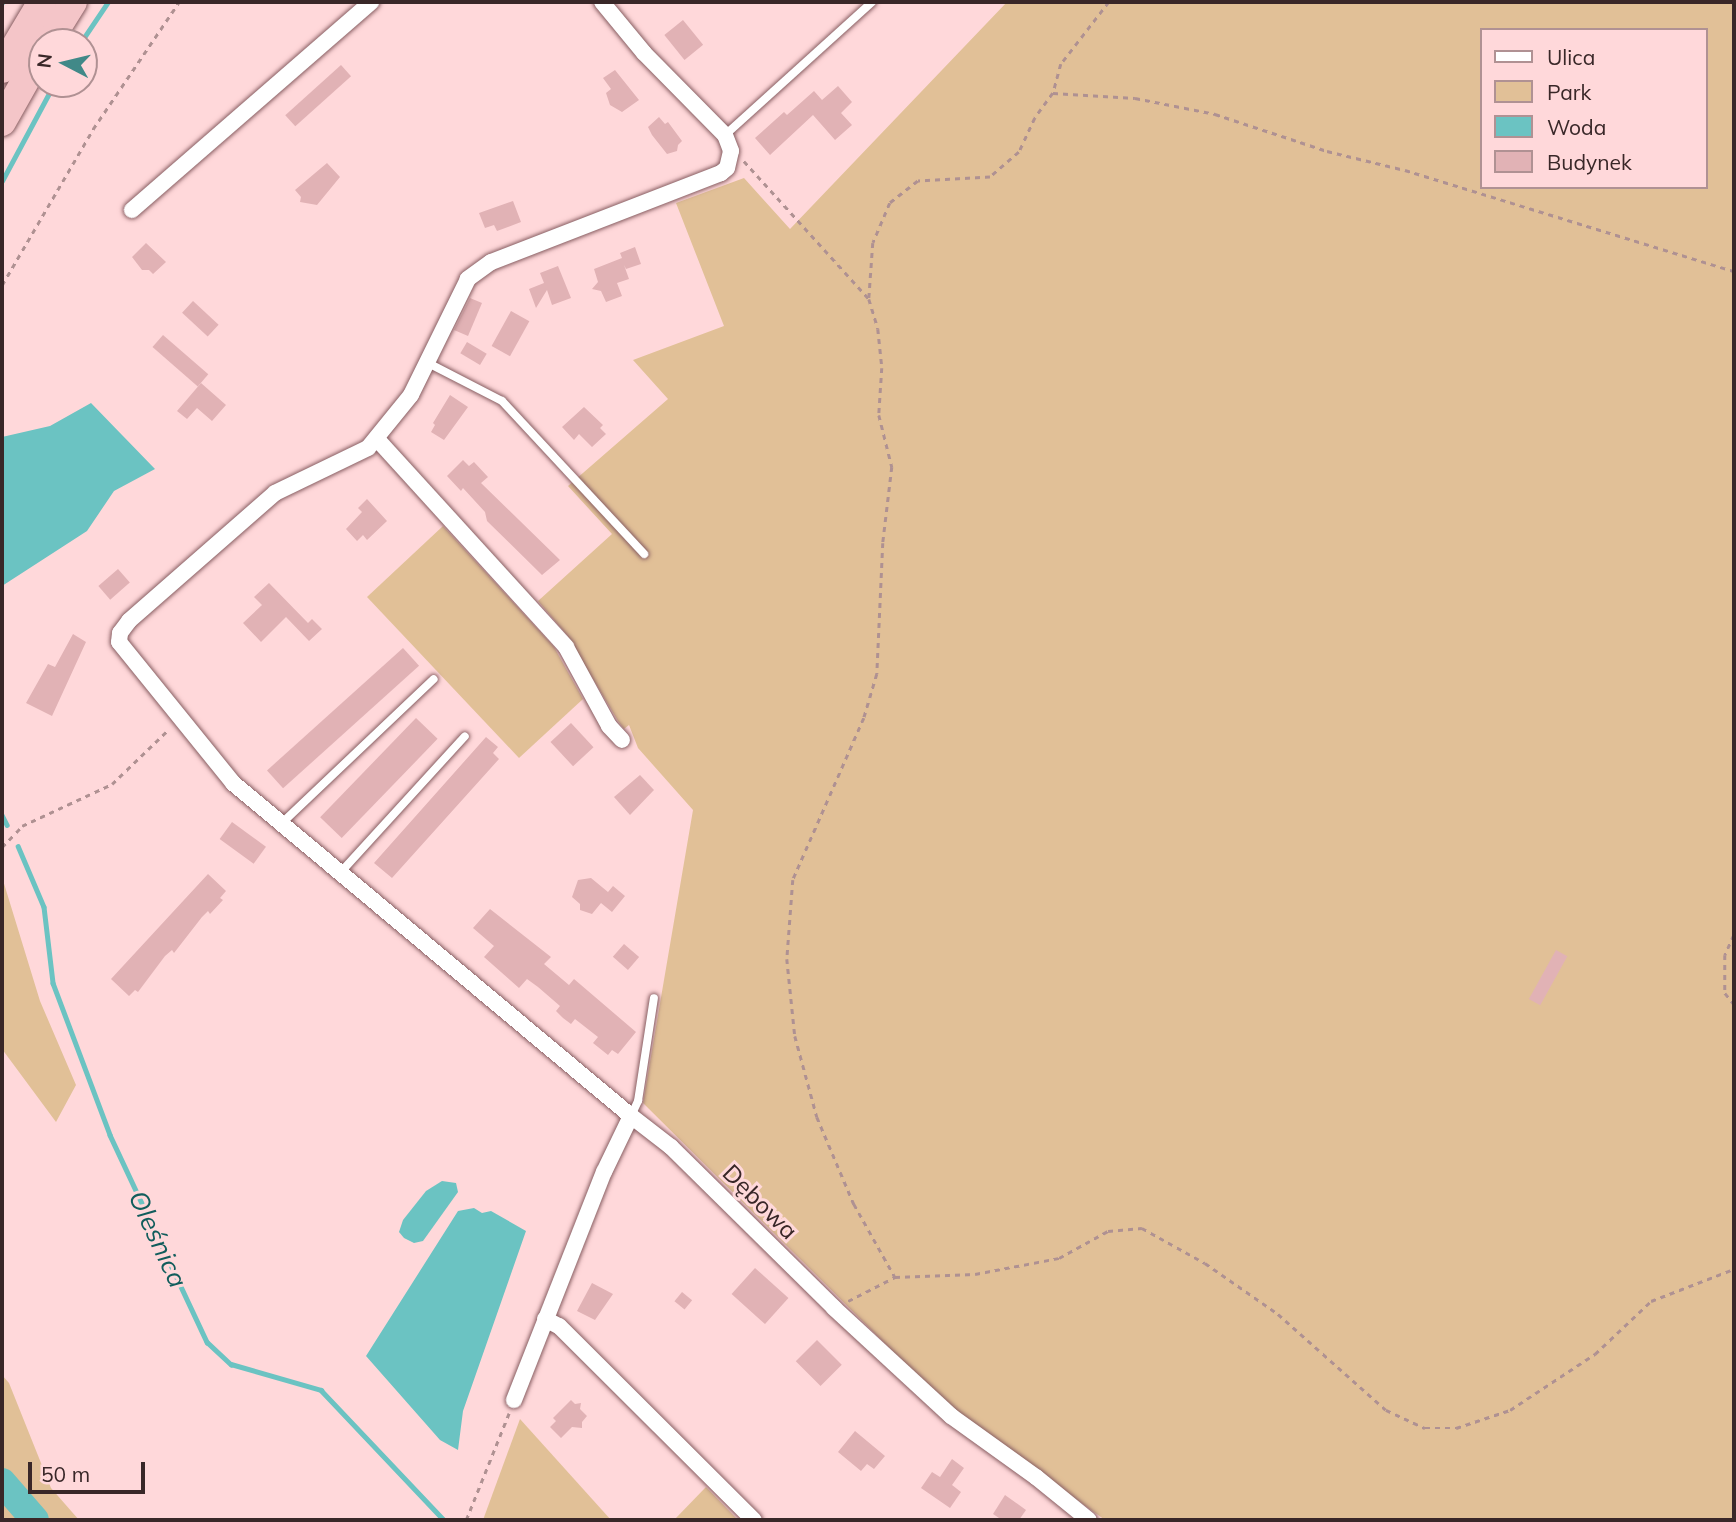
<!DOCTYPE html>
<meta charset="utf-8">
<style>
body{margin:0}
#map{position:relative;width:1736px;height:1522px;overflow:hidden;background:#ffd8da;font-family:Mulish,sans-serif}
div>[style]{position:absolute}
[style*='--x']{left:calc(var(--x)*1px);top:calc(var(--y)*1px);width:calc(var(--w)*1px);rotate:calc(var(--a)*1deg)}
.green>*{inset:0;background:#e1c097}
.water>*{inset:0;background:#6bc3c2}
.stream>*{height:4.5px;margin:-2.25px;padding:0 2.25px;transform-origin:2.25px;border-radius:2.25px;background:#6bc3c2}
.river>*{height:28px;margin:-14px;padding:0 14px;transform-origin:14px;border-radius:14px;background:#6bc3c2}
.building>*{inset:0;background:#e1b2b5;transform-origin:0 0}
.path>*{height:2.5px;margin-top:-1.25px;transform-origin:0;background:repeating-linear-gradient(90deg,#af9192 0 5px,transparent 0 10px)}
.roads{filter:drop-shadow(0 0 2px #885e62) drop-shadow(0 0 2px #885e62)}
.service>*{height:8px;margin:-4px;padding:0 4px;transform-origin:4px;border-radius:4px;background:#fff}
.minor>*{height:16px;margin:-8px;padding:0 8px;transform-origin:8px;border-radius:8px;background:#fff}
.motorway>*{height:28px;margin:-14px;padding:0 14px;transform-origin:14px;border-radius:14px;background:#f4c5c8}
span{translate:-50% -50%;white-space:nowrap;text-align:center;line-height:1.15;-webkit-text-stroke:6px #ffd8da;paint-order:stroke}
.street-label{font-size:24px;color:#392728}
.water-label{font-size:26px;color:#115d5c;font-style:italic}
.frame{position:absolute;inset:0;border:4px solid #392728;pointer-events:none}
.legend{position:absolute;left:1480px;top:28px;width:228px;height:161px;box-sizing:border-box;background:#ffd8da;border:2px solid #b09193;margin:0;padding:9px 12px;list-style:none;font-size:21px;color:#392728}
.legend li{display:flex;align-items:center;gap:14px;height:35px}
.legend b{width:35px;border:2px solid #b09193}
.north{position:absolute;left:28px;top:28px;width:70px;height:70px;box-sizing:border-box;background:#ffd8da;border:2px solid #b09193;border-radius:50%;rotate:277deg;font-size:19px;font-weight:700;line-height:28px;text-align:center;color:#392728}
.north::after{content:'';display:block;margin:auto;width:24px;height:32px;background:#418988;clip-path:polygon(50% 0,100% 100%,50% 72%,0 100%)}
.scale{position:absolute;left:28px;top:1462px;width:117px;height:32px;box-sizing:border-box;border:4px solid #392728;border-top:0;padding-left:9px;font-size:21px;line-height:24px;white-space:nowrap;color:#392728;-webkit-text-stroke:5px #ffd8da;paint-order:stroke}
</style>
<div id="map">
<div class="green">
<i style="clip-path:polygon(evenodd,1007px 2px,1734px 2px,1734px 1520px,1105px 1520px,949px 1407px,643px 1103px,693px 810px,638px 748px,629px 725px,624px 729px,618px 721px,567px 635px,538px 601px,612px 534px,568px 486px,668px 399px,633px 360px,724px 326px,676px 203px,744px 178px,790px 229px,1007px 2px,1482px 30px,1706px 30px,1706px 187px,1482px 187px,1482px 30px)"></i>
<i style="clip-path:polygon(443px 526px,554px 647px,583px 699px,519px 758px,367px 597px)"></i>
<i style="clip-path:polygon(2px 877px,40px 1001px,76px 1085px,56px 1122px,2px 1049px)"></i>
<i style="clip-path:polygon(2px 1375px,9px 1383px,51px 1488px,79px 1520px,2px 1520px,2px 1497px,5px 1501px,18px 1493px,2px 1472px)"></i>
<i style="clip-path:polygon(520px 1419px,611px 1520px,483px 1520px)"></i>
<i style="clip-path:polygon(706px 1487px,738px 1520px,674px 1520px)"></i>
</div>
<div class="water">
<i style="clip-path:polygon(91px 403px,155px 469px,114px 491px,87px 531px,2px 586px,2px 437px,50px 426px)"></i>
<i style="clip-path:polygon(442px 1181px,456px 1183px,458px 1192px,423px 1241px,414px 1243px,404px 1238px,399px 1232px,403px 1220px,426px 1191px)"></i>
<i style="clip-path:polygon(474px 1208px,482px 1213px,491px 1211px,526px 1231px,463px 1411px,458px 1450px,440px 1440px,366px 1356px,458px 1211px)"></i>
</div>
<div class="stream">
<i style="--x:2;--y:3;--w:1;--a:-90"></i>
<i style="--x:81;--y:42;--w:48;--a:-56"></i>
<i style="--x:2;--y:181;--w:110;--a:-61.8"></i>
<i style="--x:2;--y:815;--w:11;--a:63"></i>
<i style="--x:18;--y:846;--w:66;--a:66.9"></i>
<i style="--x:44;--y:907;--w:77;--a:83.2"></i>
<i style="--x:53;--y:983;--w:162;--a:69.4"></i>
<i style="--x:110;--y:1135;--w:229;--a:64.9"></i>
<i style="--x:207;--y:1342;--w:33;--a:43"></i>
<i style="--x:231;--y:1364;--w:94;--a:16.1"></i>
<i style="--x:321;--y:1390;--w:179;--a:46.6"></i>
</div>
<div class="river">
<i style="--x:2;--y:1482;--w:50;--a:49"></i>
</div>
<div class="building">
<i style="left:683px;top:20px;width:32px;height:24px;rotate:51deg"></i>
<i style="left:341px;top:65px;width:15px;height:75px;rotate:48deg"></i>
<i style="clip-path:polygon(615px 70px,639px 100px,622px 112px,610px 105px,606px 93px,611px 89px,603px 78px)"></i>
<i style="clip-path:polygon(838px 86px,852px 102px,841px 113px,852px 125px,835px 140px,813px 115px,770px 155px,755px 138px,784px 112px,787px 115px,814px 91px,822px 100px)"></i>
<i style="clip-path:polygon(659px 117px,665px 124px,668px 122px,682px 141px,678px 145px,677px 151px,667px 154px,652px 135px,648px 127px)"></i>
<i style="clip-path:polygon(327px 163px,340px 177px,317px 205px,300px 202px,301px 197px,295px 190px)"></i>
<i style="clip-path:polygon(513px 201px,521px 222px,497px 231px,494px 225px,485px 228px,479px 213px)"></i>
<i style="clip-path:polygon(146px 243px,166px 262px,153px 274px,149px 270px,142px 270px,132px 257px)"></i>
<i style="clip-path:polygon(635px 247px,641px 264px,626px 269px,624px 265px,629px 279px,617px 283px,622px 296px,606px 302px,601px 291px,592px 289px,598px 282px,594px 269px,622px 258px,620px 253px)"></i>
<i style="clip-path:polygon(558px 266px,571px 298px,552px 305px,547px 290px,536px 308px,529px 289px,544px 283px,540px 273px)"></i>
<i style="clip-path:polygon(470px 298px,482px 303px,468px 336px,454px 330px)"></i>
<i style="left:193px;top:301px;width:35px;height:16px;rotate:43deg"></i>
<i style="left:511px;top:311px;width:21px;height:40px;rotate:29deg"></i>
<i style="left:163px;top:335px;width:60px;height:16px;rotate:41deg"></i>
<i style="left:467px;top:342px;width:23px;height:13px;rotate:31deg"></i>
<i style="clip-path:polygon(201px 383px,226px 405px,212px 421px,197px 408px,187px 419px,177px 411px)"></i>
<i style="clip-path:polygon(450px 395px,468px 407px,444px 440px,431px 432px,435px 425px,433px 423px)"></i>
<i style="clip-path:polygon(584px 407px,603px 425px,600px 428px,606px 434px,592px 447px,579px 434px,574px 440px,562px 427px)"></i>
<i style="clip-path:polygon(463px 460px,469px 466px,474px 462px,488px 477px,481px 483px,560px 560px,542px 575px,487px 521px,485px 512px,463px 488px,461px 491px,447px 476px)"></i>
<i style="clip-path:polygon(367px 499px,387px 521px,367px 540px,363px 535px,357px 541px,346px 529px,362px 512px,358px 508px)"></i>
<i style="left:118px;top:569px;width:18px;height:26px;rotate:49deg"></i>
<i style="clip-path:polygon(269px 583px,308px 623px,312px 619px,322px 629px,309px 641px,286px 617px,261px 642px,243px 623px,262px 605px,254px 597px)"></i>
<i style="clip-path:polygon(73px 634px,86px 642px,52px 716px,26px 703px,48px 664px,55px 667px)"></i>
<i style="left:403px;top:648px;width:24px;height:183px;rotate:48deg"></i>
<i style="left:416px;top:718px;width:30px;height:138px;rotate:44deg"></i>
<i style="left:571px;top:723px;width:33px;height:28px;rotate:47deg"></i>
<i style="clip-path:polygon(486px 737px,498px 747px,493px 753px,499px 759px,392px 878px,374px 863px)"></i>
<i style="clip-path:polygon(640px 775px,654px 790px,630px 815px,614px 797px)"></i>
<i style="left:232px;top:822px;width:42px;height:21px;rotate:36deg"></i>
<i style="clip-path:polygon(208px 874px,226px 891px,220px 898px,223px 900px,210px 914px,208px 911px,202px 917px,174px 953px,172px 950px,165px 956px,138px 992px,135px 990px,129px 996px,111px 979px)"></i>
<i style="clip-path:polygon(591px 878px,608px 892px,613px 886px,625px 896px,612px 912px,601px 903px,592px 914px,580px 910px,580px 904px,572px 897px,578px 880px)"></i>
<i style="clip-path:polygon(490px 909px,551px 957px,544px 964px,569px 985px,574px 979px,636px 1032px,618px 1054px,612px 1050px,608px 1055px,593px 1043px,598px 1037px,575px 1019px,571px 1024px,563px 1018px,556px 1011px,560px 1006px,538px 987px,527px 979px,519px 988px,484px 957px,494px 946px,473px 928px)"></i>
<i style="left:624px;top:944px;width:20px;height:17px;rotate:41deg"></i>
<i style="left:1556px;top:950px;width:13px;height:56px;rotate:29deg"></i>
<i style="left:755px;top:1268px;width:45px;height:35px;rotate:42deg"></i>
<i style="clip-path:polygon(592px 1283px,613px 1294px,595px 1320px,577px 1311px)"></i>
<i style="left:682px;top:1292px;width:13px;height:12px;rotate:39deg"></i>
<i style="left:817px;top:1340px;width:35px;height:30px;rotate:45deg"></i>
<i style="clip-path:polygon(571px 1400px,575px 1404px,581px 1403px,580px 1409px,587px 1416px,582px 1422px,582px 1428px,572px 1427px,561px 1438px,550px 1427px,556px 1421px,553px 1418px)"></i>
<i style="clip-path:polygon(855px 1431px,885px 1456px,874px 1469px,867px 1464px,861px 1471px,838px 1452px)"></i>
<i style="clip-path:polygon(952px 1459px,964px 1468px,952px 1485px,961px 1492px,950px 1508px,921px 1488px,932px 1472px,940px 1477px)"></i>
<i style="clip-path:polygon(1005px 1495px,1026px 1510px,1019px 1520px,1002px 1520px,993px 1514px)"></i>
</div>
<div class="path">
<i style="--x:1109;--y:2;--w:78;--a:127.7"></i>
<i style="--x:1061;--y:64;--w:30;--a:105"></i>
<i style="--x:1053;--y:93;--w:31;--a:126"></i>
<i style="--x:1035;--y:118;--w:38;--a:115"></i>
<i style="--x:1019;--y:152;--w:38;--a:139"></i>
<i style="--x:990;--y:177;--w:72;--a:176.8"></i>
<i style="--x:918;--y:181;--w:36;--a:142"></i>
<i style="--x:890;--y:203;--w:43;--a:113"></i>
<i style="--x:873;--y:243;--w:56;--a:94.1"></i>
<i style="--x:869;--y:299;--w:31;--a:73"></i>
<i style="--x:878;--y:329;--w:39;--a:84"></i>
<i style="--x:882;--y:368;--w:47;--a:93.7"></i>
<i style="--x:879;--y:415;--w:54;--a:76"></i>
<i style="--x:892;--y:467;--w:77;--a:96.8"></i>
<i style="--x:883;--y:543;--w:131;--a:92.6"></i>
<i style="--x:877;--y:674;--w:46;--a:106.5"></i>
<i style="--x:864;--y:718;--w:177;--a:113.7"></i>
<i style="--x:793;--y:880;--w:79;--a:94.3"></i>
<i style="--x:787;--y:959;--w:77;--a:84.1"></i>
<i style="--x:795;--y:1036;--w:84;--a:74.8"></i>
<i style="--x:817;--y:1117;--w:95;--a:67"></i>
<i style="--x:854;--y:1204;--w:84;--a:60.7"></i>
<i style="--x:895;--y:1277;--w:80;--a:-2.1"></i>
<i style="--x:975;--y:1274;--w:86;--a:-10.8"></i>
<i style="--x:1059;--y:1258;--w:56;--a:-28.9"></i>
<i style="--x:1108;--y:1231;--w:34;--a:-5"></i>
<i style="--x:1142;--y:1228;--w:72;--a:29.1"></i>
<i style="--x:1205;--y:1263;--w:89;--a:34.9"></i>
<i style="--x:1278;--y:1314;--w:144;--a:41.6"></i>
<i style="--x:1386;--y:1410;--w:43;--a:24.8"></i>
<i style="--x:1425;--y:1428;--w:31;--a:0"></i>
<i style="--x:1456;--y:1428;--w:57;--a:-18.4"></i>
<i style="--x:1510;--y:1410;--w:102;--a:-33.4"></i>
<i style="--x:1595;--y:1354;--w:77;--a:-43.4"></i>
<i style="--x:1651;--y:1301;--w:89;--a:-21.1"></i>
<i style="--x:1053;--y:93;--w:82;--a:3.5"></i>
<i style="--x:1135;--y:98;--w:82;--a:11.3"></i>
<i style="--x:1215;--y:114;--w:118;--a:18.3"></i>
<i style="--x:1327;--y:151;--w:80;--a:13.7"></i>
<i style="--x:1405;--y:170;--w:344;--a:17.1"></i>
<i style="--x:744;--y:161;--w:186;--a:47.8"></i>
<i style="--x:2;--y:285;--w:181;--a:-59.7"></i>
<i style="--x:93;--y:129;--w:153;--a:-55.9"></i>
<i style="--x:2;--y:847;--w:29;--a:-46"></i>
<i style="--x:22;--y:826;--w:99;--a:-25"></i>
<i style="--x:112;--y:784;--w:79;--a:-44"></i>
<i style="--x:1734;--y:935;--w:22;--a:114"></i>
<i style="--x:1725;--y:955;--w:38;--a:90"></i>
<i style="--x:1725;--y:993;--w:14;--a:51"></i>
<i style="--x:848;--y:1301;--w:53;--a:-27.1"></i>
<i style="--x:466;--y:1520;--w:115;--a:-68.1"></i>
</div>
<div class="roads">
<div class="service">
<i style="--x:725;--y:135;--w:198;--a:-42.1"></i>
<i style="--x:428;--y:363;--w:83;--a:27.2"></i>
<i style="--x:502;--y:401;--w:209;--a:47.1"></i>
<i style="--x:282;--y:823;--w:209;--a:-43.5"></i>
<i style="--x:340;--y:873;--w:185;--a:-47.6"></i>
<i style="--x:631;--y:1116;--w:17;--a:-65"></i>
<i style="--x:638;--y:1101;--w:104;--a:-81.2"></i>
</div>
<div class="minor">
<i style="--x:602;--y:2;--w:66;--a:50.5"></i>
<i style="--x:644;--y:53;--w:115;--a:45.4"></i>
<i style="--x:725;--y:135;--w:17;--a:69"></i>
<i style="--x:731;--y:151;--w:17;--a:103"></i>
<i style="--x:727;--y:168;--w:8;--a:140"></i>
<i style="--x:721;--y:173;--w:247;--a:158.8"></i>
<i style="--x:491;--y:262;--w:29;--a:144"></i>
<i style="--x:468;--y:279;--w:129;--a:116.2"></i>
<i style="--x:411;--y:395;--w:68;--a:129.1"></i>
<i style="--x:368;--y:448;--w:103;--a:154.2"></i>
<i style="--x:275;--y:493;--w:194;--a:138.8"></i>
<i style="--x:129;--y:621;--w:15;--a:127"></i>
<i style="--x:120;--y:633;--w:9;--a:96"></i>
<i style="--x:119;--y:642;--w:181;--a:51"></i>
<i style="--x:233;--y:783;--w:519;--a:39.92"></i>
<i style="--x:132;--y:210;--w:317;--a:-41"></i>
<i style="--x:377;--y:439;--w:281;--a:47.7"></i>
<i style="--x:566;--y:647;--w:90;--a:61.4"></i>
<i style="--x:609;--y:726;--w:19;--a:47"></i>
<i style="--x:545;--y:1319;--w:16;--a:27"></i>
<i style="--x:559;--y:1326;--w:275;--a:44.9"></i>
<i style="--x:514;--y:1400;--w:245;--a:-68.5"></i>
<i style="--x:604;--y:1172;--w:62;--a:-64.3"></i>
<i style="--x:631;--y:1116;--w:51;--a:37.8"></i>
<i style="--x:671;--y:1147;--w:229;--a:44.6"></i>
<i style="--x:834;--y:1308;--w:159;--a:42.7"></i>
<i style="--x:951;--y:1416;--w:105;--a:35.7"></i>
<i style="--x:1036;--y:1477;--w:68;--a:39.1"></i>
</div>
<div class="motorway">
<i style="--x:48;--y:42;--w:47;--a:-58"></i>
<i style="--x:2;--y:69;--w:78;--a:-59.2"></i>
<i style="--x:2;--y:122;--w:81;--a:-60.6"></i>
</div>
</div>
<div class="street-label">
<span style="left:760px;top:1202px;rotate:45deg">Dębowa</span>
</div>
<div class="water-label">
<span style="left:158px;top:1239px;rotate:65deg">Oleśnica</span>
</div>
<div class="frame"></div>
<ul class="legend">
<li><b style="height:9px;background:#fff"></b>Ulica</li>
<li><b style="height:19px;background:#e1c097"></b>Park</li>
<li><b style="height:19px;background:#6bc3c2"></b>Woda</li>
<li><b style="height:19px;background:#e1b2b5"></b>Budynek</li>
</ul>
<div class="north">N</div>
<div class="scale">50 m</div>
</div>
